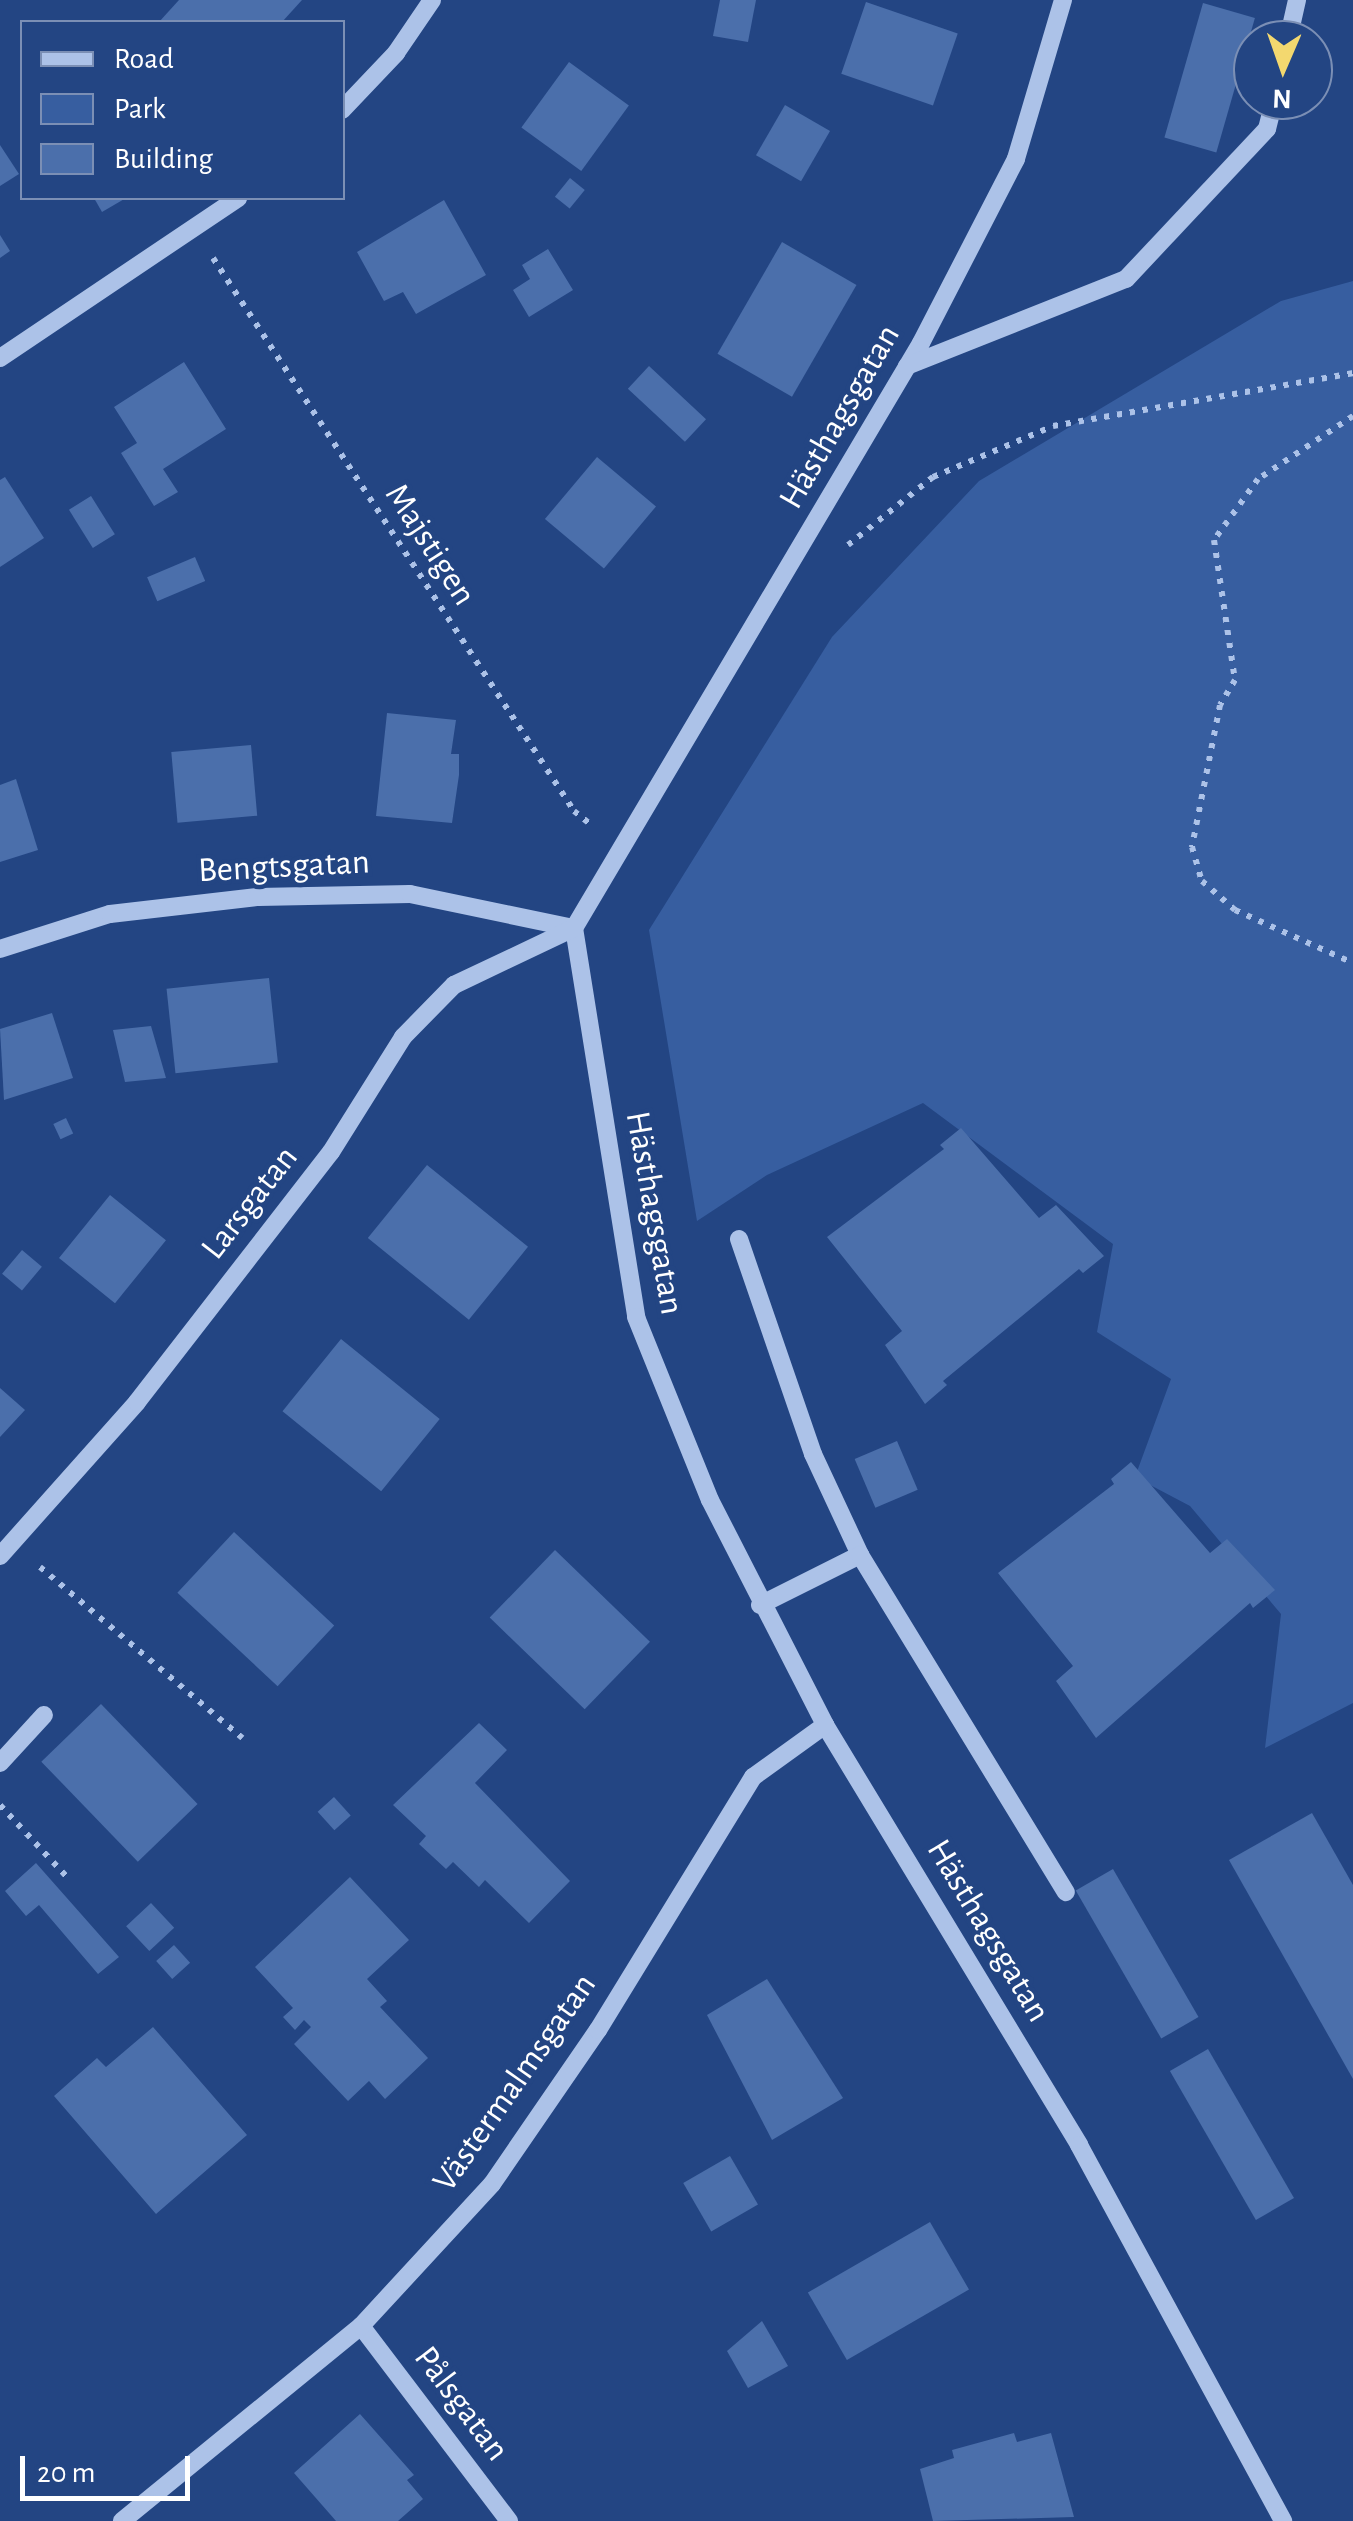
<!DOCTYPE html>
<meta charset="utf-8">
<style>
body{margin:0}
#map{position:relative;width:1353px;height:2521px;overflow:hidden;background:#234583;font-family:"Alegreya Sans",sans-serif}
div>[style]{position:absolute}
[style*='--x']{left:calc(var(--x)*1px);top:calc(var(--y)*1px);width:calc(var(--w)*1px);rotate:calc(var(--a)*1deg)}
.green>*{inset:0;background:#375ea0}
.building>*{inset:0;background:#4b6fab;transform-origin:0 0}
.path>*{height:6px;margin-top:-3px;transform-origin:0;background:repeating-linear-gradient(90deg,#acc2e8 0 5px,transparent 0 13px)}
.minor>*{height:18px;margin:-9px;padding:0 9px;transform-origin:9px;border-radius:9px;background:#acc2e8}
span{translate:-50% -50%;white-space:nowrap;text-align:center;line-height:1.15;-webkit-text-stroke:9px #234583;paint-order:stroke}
.street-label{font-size:35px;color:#fff}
.legend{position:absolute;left:20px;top:20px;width:325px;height:180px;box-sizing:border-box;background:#234583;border:2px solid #7b8fb5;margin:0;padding:12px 18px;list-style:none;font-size:30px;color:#fff}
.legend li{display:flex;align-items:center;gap:20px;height:50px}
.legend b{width:50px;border:2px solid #7b8fb5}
.north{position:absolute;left:1233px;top:20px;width:100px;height:100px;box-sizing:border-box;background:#234583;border:2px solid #7b8fb5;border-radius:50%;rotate:182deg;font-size:28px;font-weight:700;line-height:40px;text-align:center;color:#fff}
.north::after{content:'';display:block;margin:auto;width:35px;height:45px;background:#f3d86f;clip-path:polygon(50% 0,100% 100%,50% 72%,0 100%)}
.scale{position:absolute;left:20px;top:2456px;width:170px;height:45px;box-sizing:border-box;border:5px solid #fff;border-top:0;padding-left:12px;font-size:30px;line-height:35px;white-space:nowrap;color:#fff;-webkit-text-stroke:8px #234583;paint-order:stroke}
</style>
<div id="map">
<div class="green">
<i style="clip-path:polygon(1353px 281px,1353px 1703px,1265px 1748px,1281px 1614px,1190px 1506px,1135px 1477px,1171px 1379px,1097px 1332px,1113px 1244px,923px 1103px,767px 1175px,697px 1221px,649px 930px,832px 637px,979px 481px,1281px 301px)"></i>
</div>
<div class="building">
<i style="clip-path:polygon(179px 0,302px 0,282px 22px,159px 22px)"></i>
<i style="clip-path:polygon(720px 0,756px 0,748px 42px,713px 36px)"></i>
<i style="left:866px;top:2px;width:97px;height:76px;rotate:19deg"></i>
<i style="left:1203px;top:3px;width:54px;height:140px;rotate:16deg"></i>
<i style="left:569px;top:62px;width:74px;height:81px;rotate:36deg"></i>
<i style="left:785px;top:105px;width:52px;height:58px;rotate:30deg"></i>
<i style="clip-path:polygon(0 145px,19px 174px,0 186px)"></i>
<i style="left:570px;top:178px;width:19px;height:24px;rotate:39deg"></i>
<i style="clip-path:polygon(94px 198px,126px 198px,102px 212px)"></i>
<i style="clip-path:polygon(444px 200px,486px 275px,416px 314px,403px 292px,384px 301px,357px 252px)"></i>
<i style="clip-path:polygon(0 235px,10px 251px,0 258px)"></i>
<i style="left:782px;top:242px;width:86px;height:129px;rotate:30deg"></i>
<i style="clip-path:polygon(548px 249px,573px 290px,529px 317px,513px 290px,530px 279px,522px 265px)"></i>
<i style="clip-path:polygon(184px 362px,226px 429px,163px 469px,178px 492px,154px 506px,121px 453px,137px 443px,114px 407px)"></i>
<i style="left:649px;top:366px;width:78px;height:31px;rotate:43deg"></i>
<i style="left:597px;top:457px;width:77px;height:81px;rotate:40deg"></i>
<i style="clip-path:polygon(5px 477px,44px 538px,0 567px,0 480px)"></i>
<i style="left:91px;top:496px;width:45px;height:26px;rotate:58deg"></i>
<i style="left:195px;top:557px;width:26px;height:52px;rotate:67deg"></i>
<i style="clip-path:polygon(387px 713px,456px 720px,451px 754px,459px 754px,459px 775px,452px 823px,376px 816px)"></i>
<i style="left:251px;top:745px;width:71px;height:80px;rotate:85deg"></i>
<i style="clip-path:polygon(16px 779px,38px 850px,0 862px,0 785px)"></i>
<i style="left:269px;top:978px;width:85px;height:103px;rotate:84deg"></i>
<i style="clip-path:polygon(52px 1013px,73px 1078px,4px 1100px,0 1029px)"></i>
<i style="clip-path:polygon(151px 1026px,166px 1078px,125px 1082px,113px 1030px)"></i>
<i style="left:66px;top:1118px;width:17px;height:14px;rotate:65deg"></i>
<i style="clip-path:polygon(961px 1128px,1039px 1218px,1056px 1205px,1104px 1256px,1083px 1273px,1079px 1269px,943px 1381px,947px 1385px,925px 1404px,885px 1345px,902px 1331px,827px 1237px,944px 1149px,940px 1145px)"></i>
<i style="left:427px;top:1165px;width:130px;height:94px;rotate:39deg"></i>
<i style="left:110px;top:1195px;width:72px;height:81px;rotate:39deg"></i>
<i style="left:22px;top:1250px;width:26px;height:31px;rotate:40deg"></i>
<i style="left:341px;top:1339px;width:127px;height:93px;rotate:39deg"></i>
<i style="clip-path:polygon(0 1388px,25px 1410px,0 1437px)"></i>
<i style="left:897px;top:1441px;width:53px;height:46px;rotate:67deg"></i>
<i style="clip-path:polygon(1131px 1462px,1210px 1553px,1227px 1539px,1275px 1590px,1253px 1608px,1250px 1603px,1096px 1738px,1056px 1681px,1073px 1666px,998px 1573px,1114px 1484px,1111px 1479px)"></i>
<i style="left:234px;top:1532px;width:137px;height:83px;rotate:43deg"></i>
<i style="left:555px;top:1550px;width:132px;height:94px;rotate:44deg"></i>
<i style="left:101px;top:1704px;width:139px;height:83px;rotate:46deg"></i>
<i style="clip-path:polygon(479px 1723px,507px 1750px,475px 1783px,570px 1881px,529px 1923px,485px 1880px,479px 1887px,453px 1862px,446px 1869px,419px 1844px,426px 1836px,393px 1805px)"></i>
<i style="left:334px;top:1797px;width:25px;height:22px;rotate:48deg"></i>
<i style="clip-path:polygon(1312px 1813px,1353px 1885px,1353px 2079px,1229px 1860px)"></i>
<i style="clip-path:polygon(36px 1863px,119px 1957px,98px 1974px,39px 1905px,26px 1916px,5px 1891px)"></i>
<i style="left:1113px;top:1869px;width:171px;height:43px;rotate:60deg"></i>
<i style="clip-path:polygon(350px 1877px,409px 1940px,367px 1979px,387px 2001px,380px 2007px,428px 2058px,385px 2099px,369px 2081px,348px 2101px,294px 2044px,311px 2027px,304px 2020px,295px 2030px,283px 2017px,293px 2008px,255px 1967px)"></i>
<i style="left:151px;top:1903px;width:34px;height:34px;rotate:47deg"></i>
<i style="left:174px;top:1945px;width:24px;height:24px;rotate:48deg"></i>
<i style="clip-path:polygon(767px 1979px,843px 2098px,772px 2140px,707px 2015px)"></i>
<i style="clip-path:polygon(153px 2027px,247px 2135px,156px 2214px,54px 2096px,97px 2058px,106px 2067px)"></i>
<i style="left:1208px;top:2049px;width:172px;height:44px;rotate:60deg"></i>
<i style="left:730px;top:2156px;width:56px;height:54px;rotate:60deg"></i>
<i style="left:930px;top:2222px;width:78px;height:141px;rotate:60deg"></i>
<i style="clip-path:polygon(762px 2321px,788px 2366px,748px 2388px,727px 2351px)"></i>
<i style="clip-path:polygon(360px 2414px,414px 2475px,407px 2480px,423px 2499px,398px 2521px,336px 2521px,294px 2473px)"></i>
<i style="clip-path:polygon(1014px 2433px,1017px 2442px,1051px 2433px,1074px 2517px,933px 2521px,920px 2469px,954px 2458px,952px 2450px)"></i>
</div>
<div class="path">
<i style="--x:213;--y:258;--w:660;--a:56.86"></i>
<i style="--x:574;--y:811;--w:22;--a:39"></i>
<i style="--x:1353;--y:416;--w:114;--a:146.4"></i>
<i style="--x:1258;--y:479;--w:75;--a:125.8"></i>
<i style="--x:1214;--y:540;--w:142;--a:81.5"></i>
<i style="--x:1235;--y:680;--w:29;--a:121"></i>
<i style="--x:1220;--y:705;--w:145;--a:101.2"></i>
<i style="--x:1192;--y:847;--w:35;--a:74"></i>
<i style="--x:1202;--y:881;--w:44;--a:41.3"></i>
<i style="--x:1235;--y:910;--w:129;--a:24.2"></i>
<i style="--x:848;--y:545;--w:109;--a:-38.7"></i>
<i style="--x:933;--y:477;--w:130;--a:-23"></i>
<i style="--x:1053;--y:426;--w:305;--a:-10"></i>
<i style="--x:40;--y:1567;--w:265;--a:40.2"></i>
<i style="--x:0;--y:1805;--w:97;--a:47.1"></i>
</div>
<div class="minor">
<i style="--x:1063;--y:0;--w:166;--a:106.5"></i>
<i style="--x:1016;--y:159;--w:207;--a:117.3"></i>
<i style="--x:921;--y:343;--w:680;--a:120.67"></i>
<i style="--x:574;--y:928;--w:394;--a:80.9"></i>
<i style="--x:636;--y:1317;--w:197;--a:68"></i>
<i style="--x:710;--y:1500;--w:253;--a:62.9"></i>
<i style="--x:825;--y:1725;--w:491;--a:58.8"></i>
<i style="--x:1079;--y:2145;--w:428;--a:61.5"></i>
<i style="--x:1288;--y:40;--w:41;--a:-77.3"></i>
<i style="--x:342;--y:110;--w:79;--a:-46.5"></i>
<i style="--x:396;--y:53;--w:64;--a:-55.8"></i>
<i style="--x:0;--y:358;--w:287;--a:-33.9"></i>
<i style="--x:907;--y:366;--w:236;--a:-21.7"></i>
<i style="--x:1126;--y:279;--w:206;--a:-46.8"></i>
<i style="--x:1267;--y:129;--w:30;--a:-76"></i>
<i style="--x:0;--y:949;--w:115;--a:-17.7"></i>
<i style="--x:110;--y:914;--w:149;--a:-6.6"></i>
<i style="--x:258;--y:897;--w:152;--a:-1.1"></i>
<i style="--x:410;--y:894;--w:167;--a:11.8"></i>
<i style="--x:739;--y:1239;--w:227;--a:71"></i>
<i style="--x:813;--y:1454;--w:111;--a:65"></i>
<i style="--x:0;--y:1556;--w:206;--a:-48.3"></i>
<i style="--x:137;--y:1402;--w:316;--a:-52.2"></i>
<i style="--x:331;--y:1152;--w:136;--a:-57.9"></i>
<i style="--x:403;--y:1037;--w:73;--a:-45.6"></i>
<i style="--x:454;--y:985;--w:133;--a:-25.4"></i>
<i style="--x:760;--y:1605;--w:112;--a:-26.6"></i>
<i style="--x:860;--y:1555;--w:395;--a:58.6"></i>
<i style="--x:0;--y:1763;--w:65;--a:-47.5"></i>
<i style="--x:361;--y:2326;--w:245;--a:52.8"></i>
<i style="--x:122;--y:2521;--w:308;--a:-39.2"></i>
<i style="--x:361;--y:2326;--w:193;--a:-47.3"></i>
<i style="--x:492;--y:2184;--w:187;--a:-55.5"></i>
<i style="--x:598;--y:2030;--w:297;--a:-58.5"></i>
<i style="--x:753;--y:1777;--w:89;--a:-35.8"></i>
</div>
<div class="street-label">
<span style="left:840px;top:417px;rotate:-60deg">Hästhagsgatan</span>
<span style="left:430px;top:545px;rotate:57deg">Majstigen</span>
<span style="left:284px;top:867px;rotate:-3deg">Bengtsgatan</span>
<span style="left:250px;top:1203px;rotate:-52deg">Larsgatan</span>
<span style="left:654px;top:1213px;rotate:80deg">Hästhagsgatan</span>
<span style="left:988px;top:1931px;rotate:59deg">Hästhagsgatan</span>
<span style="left:515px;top:2083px;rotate:-55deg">Västermalmsgatan</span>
<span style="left:461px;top:2404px;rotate:53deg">Pålsgatan</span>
</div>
<ul class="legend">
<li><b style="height:12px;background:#acc2e8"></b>Road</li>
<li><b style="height:28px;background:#375ea0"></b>Park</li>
<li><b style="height:28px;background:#4b6fab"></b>Building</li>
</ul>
<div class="north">N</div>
<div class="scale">20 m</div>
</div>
